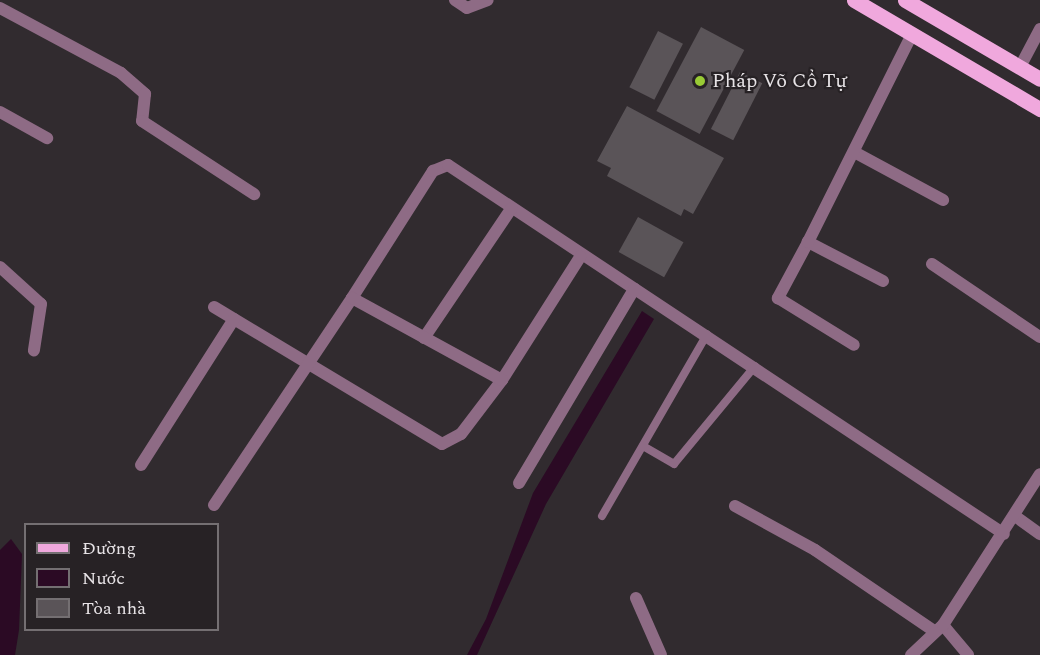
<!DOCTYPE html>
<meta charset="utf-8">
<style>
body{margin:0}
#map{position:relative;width:1040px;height:655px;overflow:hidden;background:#312b2f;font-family:Spectral,serif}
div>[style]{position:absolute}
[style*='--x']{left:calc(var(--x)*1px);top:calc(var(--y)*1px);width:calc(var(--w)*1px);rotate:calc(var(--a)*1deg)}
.water>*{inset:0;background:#2b0a24}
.building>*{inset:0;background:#5a5458;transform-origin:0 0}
.lane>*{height:8px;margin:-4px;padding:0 4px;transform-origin:4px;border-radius:4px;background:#8e6b85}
.street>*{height:12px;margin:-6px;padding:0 6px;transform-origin:6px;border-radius:6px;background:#8e6b85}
.primary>*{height:15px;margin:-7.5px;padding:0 7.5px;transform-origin:7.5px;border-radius:7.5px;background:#f0a8dd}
.dots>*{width:16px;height:16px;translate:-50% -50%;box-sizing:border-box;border:3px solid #272225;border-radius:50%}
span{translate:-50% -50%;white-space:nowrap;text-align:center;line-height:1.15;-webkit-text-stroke:4.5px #272225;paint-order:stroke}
.poi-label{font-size:20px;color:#e7e3e6}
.left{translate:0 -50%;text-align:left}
.legend{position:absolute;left:24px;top:523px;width:195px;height:108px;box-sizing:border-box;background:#272225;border:2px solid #746f72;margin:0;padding:8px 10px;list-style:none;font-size:18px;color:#e7e3e6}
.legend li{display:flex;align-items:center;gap:12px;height:30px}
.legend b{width:30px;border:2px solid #746f72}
</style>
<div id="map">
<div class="water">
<i style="clip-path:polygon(642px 311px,654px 319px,546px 504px,477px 655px,467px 655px,486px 619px,533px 493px)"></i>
<i style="clip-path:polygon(11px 539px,22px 554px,19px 630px,15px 655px,0 655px,0 550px)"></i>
</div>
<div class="building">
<i style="left:701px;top:27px;width:49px;height:95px;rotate:28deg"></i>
<i style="left:658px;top:31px;width:28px;height:63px;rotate:27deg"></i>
<i style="left:740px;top:72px;width:25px;height:64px;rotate:27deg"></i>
<i style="clip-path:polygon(627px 106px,724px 158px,693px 214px,684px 209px,681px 216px,607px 176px,611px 168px,597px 161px)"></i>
<i style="left:638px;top:217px;width:52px;height:40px;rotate:29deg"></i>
</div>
<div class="lane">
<i style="--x:643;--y:446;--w:36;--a:30"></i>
<i style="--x:674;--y:464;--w:127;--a:-50.4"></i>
<i style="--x:602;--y:516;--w:210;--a:-60"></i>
</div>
<div class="street">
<i style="--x:455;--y:0;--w:14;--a:34"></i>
<i style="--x:467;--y:8;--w:22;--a:-21"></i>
<i style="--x:0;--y:8;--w:137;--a:28.2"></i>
<i style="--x:121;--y:73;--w:32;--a:41"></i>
<i style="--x:145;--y:94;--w:27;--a:96"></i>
<i style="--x:142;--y:121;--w:134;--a:33.1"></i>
<i style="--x:1020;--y:67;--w:43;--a:-62.2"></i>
<i style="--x:0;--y:112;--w:54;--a:29"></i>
<i style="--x:856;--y:153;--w:99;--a:28.4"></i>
<i style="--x:808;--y:242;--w:64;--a:118.2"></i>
<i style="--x:778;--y:298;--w:89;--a:31.7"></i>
<i style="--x:932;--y:264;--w:130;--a:34.1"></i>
<i style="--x:0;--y:267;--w:55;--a:42.1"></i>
<i style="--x:41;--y:304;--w:47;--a:98.7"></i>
<i style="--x:883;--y:281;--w:85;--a:-152.5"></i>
<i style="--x:808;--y:242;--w:233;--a:-63.4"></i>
<i style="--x:352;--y:298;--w:151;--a:-57.5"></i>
<i style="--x:433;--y:171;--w:16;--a:-22"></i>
<i style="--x:448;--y:165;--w:667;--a:33.57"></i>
<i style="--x:214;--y:307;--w:266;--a:31"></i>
<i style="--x:442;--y:444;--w:21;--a:-28"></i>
<i style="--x:461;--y:434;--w:68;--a:-52.8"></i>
<i style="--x:502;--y:380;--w:146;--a:-57.6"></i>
<i style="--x:424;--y:338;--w:156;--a:-56"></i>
<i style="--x:141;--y:465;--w:173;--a:-57.5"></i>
<i style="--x:519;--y:483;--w:226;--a:-59.3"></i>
<i style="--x:214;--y:505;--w:249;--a:-56.3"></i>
<i style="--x:352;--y:298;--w:171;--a:28.7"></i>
<i style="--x:735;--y:506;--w:91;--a:28.8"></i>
<i style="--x:815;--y:550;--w:144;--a:34.2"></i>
<i style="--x:1015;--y:516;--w:31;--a:36"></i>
<i style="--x:636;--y:598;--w:62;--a:66.3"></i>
<i style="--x:943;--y:625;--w:39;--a:50"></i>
<i style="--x:911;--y:655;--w:44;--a:-43.2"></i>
<i style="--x:943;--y:625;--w:179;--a:-57.3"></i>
</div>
<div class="primary">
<i style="--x:854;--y:0;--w:216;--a:30.4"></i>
<i style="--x:905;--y:0;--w:156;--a:30.3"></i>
</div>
<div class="dots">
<i style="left:700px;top:81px;background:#99cb35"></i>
</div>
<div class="poi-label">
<span class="left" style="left:712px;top:81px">Pháp Võ Cổ Tự</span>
</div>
<ul class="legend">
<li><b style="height:8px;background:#f0a8dd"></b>Đường</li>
<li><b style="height:16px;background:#2b0a24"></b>Nước</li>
<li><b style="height:16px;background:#5a5458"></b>Tòa nhà</li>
</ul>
</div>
